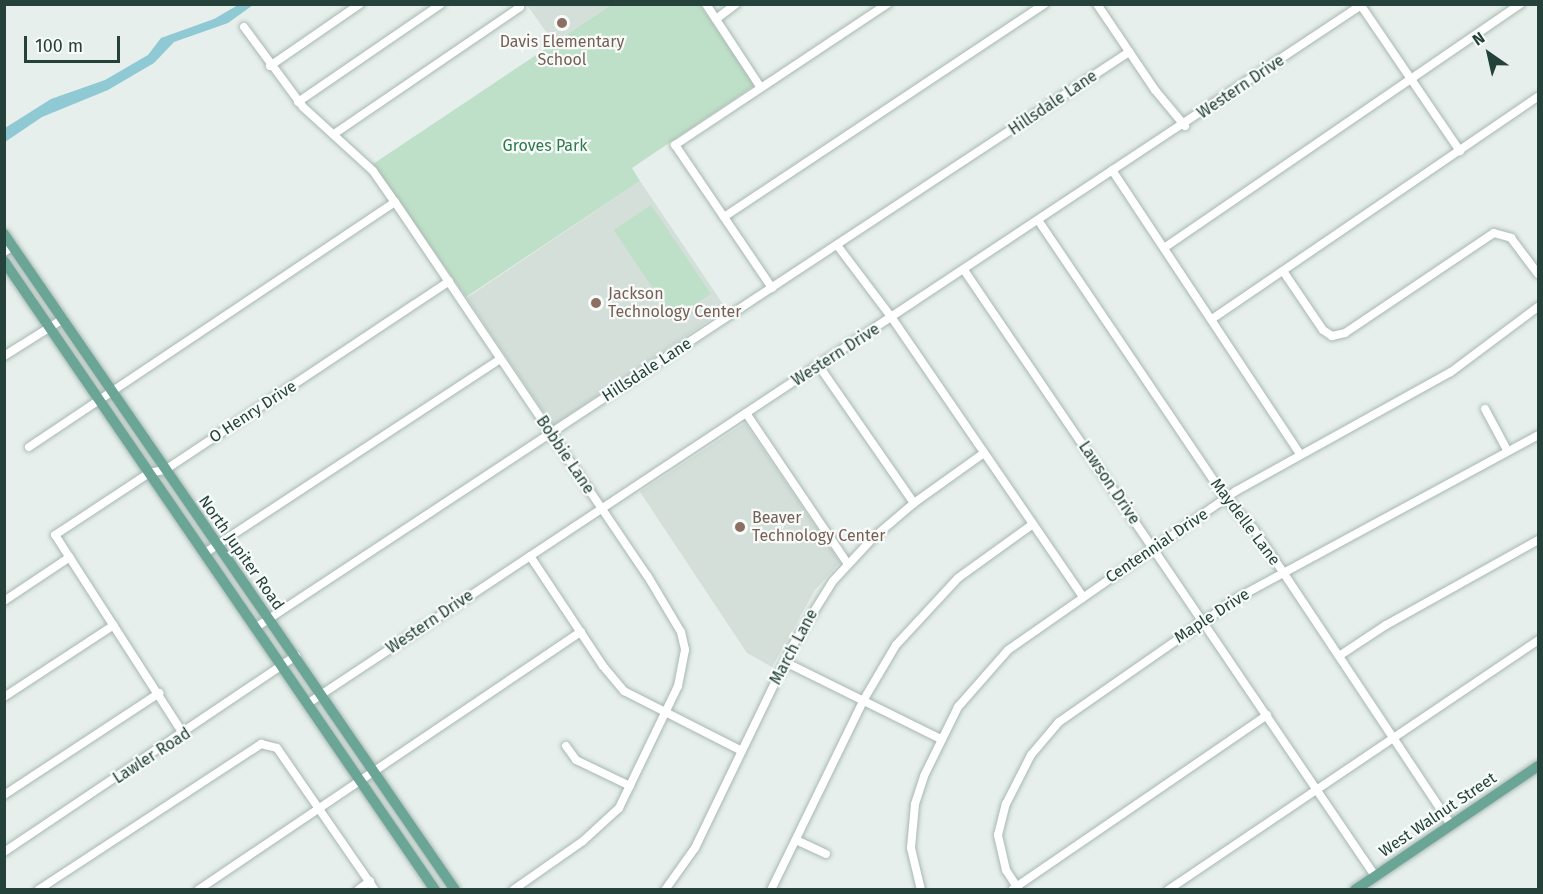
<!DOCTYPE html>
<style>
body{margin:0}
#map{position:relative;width:1543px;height:894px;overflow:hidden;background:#e6efeb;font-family:"Fira Sans",sans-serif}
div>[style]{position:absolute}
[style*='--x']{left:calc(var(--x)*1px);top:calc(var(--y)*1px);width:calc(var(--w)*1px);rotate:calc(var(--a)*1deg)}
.built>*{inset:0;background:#d4dfda;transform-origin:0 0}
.green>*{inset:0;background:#bfe0c8;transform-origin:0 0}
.water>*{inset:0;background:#8ec9d4}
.roads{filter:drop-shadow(0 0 2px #a8b8b2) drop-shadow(0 0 2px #a8b8b2)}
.minor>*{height:8px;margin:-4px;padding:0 4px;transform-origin:4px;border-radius:4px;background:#fff}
.major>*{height:10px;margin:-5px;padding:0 5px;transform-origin:5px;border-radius:5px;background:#6aa596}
.dots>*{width:16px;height:16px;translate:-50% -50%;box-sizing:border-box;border:3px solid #f7fbf9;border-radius:50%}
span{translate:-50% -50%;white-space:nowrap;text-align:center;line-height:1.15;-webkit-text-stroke:4.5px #f7fbf9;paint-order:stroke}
.education-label{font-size:16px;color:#785e54}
.left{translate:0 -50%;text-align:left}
.street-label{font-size:16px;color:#24423a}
.park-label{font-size:16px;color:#2d7a4b}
.frame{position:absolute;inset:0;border:6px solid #24423a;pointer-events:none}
.north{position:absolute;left:1459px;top:24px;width:60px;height:60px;-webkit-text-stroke:4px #f7fbf9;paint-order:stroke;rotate:326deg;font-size:16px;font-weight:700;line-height:24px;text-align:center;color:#24423a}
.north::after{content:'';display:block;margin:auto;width:21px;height:27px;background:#24423a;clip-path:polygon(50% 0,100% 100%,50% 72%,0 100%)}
.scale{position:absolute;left:24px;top:36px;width:96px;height:27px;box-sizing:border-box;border:3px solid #24423a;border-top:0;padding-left:8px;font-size:18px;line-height:21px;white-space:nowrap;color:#24423a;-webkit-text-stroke:4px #f7fbf9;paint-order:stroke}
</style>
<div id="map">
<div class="built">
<i style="clip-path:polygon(527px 5px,611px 5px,554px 43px)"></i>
<i style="left:640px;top:181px;width:154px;height:209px;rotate:56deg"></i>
<i style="clip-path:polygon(745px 423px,840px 562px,815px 590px,772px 667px,747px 653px,640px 492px)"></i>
</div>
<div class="green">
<i style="clip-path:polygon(611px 5px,700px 5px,755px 85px,632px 168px,640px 181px,466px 297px,373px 164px)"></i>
<i style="left:651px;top:205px;width:107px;height:45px;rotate:56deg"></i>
</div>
<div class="water">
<i style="clip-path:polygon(238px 5px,253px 5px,228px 23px,174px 42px,154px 63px,108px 90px,42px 117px,5px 142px,5px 128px,51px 99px,105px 80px,148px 55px,161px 38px,214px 19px)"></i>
</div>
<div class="roads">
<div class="minor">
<i style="--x:706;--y:4;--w:100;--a:56.8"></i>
<i style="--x:1097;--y:4;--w:104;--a:56"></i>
<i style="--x:1155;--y:90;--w:47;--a:50.2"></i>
<i style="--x:1360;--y:4;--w:178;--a:55.8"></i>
<i style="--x:716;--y:19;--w:25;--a:-37"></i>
<i style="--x:244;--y:27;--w:99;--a:53.6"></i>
<i style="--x:303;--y:107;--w:95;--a:42.4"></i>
<i style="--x:373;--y:171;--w:38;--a:55"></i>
<i style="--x:395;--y:202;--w:450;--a:56"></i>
<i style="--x:647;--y:575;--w:66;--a:59.2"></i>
<i style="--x:681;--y:632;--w:18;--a:77"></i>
<i style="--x:685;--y:650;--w:37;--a:101"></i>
<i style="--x:678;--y:686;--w:136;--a:115.8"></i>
<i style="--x:619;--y:808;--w:49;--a:137.5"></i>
<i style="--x:583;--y:841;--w:85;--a:145"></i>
<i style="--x:270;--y:66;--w:109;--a:-34.6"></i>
<i style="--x:298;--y:102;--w:173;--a:-34.4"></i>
<i style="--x:334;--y:134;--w:225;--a:-34.3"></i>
<i style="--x:520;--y:7;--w:4;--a:-124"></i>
<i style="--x:1112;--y:170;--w:341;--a:56.5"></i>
<i style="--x:724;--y:217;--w:385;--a:-33.6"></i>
<i style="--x:1038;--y:220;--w:336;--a:56"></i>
<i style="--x:1226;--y:499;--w:40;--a:47"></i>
<i style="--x:1253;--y:528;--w:53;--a:55.7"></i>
<i style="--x:1283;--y:572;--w:304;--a:56.4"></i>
<i style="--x:837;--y:245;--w:91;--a:53"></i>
<i style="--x:892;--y:318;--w:337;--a:55.6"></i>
<i style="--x:1164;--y:248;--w:432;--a:-34.4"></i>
<i style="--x:4;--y:252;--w:11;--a:-34"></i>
<i style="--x:964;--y:270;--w:732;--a:55.85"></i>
<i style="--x:1283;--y:271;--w:71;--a:55.9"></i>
<i style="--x:1323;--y:330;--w:11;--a:34"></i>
<i style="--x:1332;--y:336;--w:13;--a:-13"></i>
<i style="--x:1345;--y:333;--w:179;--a:-33.9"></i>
<i style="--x:1494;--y:233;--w:18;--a:16"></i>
<i style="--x:1511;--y:238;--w:45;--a:53.1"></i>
<i style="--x:772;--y:288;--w:173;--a:-124.1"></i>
<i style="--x:675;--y:145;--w:255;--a:-33.6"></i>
<i style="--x:1212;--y:319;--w:394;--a:-34.3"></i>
<i style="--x:4;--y:356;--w:70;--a:-32.1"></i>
<i style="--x:819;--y:366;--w:167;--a:55.3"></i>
<i style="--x:1485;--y:409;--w:47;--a:61.8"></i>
<i style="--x:746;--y:413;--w:182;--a:56"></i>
<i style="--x:29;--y:447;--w:440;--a:-33.8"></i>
<i style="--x:205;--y:553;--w:353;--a:-33.3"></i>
<i style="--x:530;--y:556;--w:132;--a:56.4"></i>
<i style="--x:603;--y:666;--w:33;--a:50"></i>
<i style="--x:624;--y:691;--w:132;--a:27"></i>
<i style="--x:4;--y:601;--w:79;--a:-33.7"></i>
<i style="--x:255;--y:628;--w:1047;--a:-33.39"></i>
<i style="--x:1339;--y:656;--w:56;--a:-33.4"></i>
<i style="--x:1386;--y:625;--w:174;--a:-29.2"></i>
<i style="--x:785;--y:662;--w:174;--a:26.3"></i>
<i style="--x:4;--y:697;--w:131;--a:-33.2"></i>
<i style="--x:307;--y:704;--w:1267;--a:-33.54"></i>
<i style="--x:184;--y:735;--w:238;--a:-122.8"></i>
<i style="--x:55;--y:535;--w:113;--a:-33.4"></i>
<i style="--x:149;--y:473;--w:16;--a:-11"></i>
<i style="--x:165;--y:470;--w:341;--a:-33.6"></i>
<i style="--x:566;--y:746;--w:17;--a:54"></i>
<i style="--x:576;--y:760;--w:60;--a:25.7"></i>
<i style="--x:4;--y:795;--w:186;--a:-33.3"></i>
<i style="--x:796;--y:840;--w:33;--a:25"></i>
<i style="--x:4;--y:852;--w:352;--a:-33.9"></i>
<i style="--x:1013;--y:889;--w:308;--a:-34.4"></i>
<i style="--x:38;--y:890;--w:267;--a:-33.2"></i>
<i style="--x:261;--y:744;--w:16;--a:14"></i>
<i style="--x:277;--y:748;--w:173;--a:55.4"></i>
<i style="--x:198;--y:890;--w:462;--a:-34"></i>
<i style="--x:358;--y:890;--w:15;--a:-37"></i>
<i style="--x:665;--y:890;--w:52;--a:-54.5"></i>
<i style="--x:695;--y:848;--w:225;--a:-64.2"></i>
<i style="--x:793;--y:645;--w:75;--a:-58"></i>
<i style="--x:833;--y:581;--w:59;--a:-47.1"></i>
<i style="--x:873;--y:538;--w:54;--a:-40.5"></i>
<i style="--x:914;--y:503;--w:86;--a:-35.5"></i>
<i style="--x:771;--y:890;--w:210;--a:-64"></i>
<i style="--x:863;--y:701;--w:65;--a:-59.5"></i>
<i style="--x:896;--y:645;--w:91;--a:-47.2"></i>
<i style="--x:958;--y:578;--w:92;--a:-35.8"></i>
<i style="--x:921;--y:890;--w:43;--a:-103.4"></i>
<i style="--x:911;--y:848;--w:44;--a:-84.8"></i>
<i style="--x:915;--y:804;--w:29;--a:-72"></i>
<i style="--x:924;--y:776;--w:77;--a:-63.8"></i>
<i style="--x:958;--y:707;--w:76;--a:-48.7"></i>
<i style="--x:1008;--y:650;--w:278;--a:-34.9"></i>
<i style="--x:1236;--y:491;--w:246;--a:-29"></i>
<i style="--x:1451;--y:372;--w:109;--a:-36.8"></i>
<i style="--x:1019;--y:890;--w:24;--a:-123"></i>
<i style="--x:1006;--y:870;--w:36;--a:-103"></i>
<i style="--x:998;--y:835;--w:32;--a:-76"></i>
<i style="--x:1006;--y:804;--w:55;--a:-63"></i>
<i style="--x:1031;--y:755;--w:43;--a:-49.7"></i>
<i style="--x:1059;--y:722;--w:219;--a:-34.8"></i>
<i style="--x:1239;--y:597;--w:340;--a:-28.4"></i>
<i style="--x:1168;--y:890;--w:447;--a:-34"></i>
</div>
<div class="major">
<i style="--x:4;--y:234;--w:796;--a:55.49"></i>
<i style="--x:4;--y:261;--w:762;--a:55.58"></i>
<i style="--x:1355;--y:890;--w:221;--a:-34.1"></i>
</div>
</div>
<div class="dots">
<i style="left:562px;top:23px;background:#8d6e63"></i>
<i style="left:596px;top:303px;background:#8d6e63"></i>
<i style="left:740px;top:527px;background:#8d6e63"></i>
</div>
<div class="education-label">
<span style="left:562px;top:51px">Davis Elementary<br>School</span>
<span class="left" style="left:608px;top:303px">Jackson<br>Technology Center</span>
<span class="left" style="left:752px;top:527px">Beaver<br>Technology Center</span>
</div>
<div class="street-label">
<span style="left:1241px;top:87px;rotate:-34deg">Western Drive</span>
<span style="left:1053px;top:103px;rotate:-34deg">Hillsdale Lane</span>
<span style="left:836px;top:355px;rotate:-33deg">Western Drive</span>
<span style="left:647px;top:370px;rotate:-33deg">Hillsdale Lane</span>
<span style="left:253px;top:412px;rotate:-33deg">O Henry Drive</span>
<span style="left:565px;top:455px;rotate:56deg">Bobbie Lane</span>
<span style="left:1109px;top:483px;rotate:56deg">Lawson Drive</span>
<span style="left:1245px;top:522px;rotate:53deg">Maydelle Lane</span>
<span style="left:1157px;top:546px;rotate:-34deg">Centennial Drive</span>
<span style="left:241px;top:553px;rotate:55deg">North Jupiter Road</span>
<span style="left:1212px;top:616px;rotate:-33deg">Maple Drive</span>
<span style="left:430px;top:622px;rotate:-34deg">Western Drive</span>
<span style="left:794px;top:647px;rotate:-62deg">March Lane</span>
<span style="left:152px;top:756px;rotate:-33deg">Lawler Road</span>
<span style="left:1438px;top:815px;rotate:-34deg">West Walnut Street</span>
</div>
<div class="park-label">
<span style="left:545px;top:146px">Groves Park</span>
</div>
<div class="frame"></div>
<div class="north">N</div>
<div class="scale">100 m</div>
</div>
